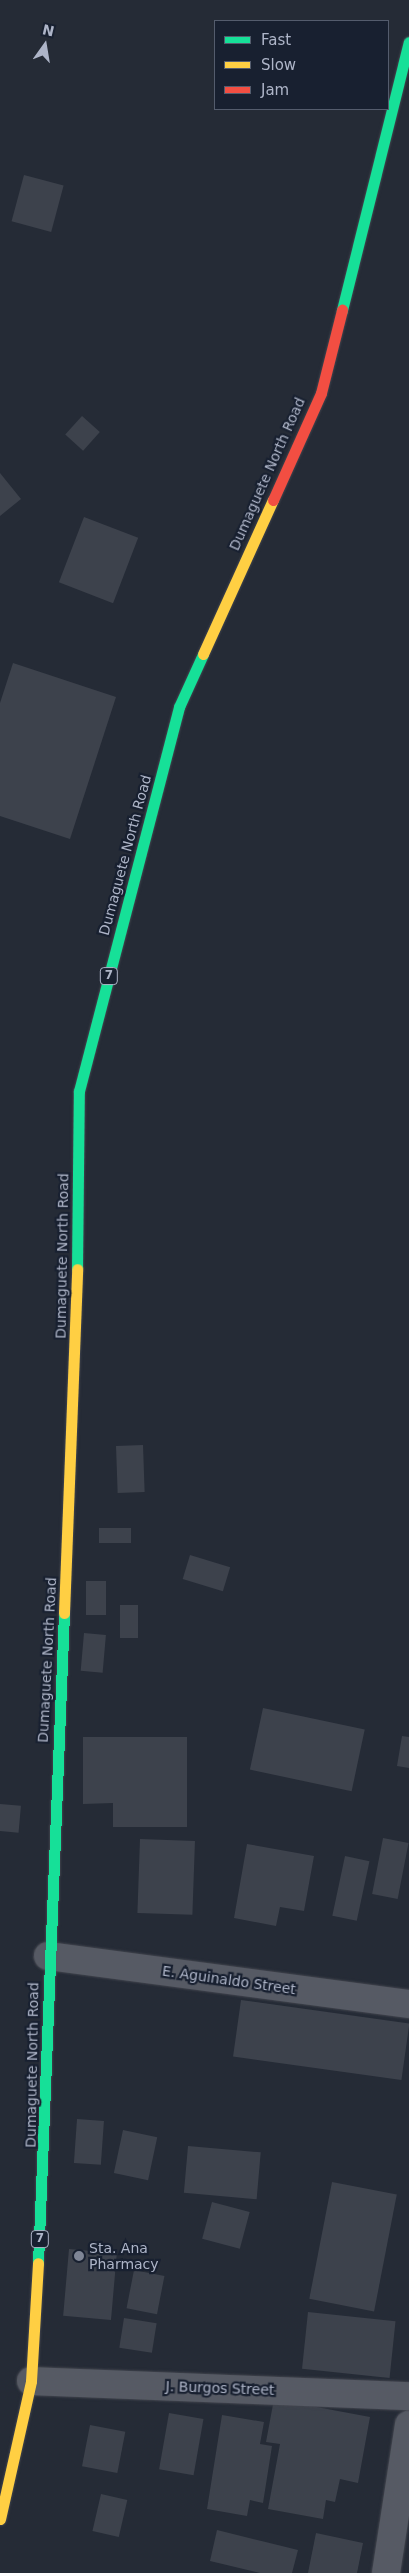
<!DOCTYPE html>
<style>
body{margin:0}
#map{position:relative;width:409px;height:2573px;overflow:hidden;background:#252b36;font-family:"DejaVu Sans",sans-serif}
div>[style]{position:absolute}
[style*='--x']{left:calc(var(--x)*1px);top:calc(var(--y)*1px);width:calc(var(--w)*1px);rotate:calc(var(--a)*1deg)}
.building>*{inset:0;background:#3d424c;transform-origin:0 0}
.roads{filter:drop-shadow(0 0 1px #42454e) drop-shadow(0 0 1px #42454e)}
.street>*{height:28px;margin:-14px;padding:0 14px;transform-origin:14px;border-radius:14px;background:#565a64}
.fast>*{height:11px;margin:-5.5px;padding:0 5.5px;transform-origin:5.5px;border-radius:5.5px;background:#16e098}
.slow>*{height:11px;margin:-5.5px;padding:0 5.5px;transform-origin:5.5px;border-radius:5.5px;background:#ffcf43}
.jam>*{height:11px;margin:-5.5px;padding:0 5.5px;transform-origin:5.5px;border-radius:5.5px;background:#f24e42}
.dots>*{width:14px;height:14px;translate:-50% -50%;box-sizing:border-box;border:2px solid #182030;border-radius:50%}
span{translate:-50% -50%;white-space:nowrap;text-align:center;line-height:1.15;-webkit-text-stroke:4.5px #182030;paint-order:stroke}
.shield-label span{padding:1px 4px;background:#182030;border:1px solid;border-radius:4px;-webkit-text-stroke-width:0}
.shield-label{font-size:12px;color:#aeb5c8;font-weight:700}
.street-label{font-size:14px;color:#aeb5c8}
.poi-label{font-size:14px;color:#aeb5c8}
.left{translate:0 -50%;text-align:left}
.legend{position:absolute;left:214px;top:20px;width:175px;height:90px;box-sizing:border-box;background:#182030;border:1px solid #545c6d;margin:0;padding:6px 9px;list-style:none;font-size:15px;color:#aeb5c8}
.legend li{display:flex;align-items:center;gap:10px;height:25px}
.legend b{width:25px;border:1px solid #545c6d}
.north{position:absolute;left:20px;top:20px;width:50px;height:50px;-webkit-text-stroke:4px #182030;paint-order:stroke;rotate:13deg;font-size:14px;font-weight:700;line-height:20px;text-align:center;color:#aeb5c8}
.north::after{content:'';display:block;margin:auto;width:18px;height:22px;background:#aeb5c8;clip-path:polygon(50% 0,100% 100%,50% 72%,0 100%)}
</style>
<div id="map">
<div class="building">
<i style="left:24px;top:175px;width:41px;height:48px;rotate:15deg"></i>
<i style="left:82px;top:416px;width:24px;height:25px;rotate:42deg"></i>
<i style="clip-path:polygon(0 473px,21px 499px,0 516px)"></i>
<i style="left:84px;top:517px;width:58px;height:70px;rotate:21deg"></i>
<i style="clip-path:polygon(13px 663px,116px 697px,70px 839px,0 816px,0 703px)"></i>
<i style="left:143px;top:1445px;width:47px;height:27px;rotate:88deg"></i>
<i style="left:99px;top:1528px;width:32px;height:15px"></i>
<i style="left:190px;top:1555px;width:42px;height:25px;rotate:17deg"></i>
<i style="left:86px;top:1581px;width:20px;height:34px"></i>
<i style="left:120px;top:1605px;width:18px;height:33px"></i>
<i style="left:84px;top:1633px;width:22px;height:38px;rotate:5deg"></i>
<i style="left:263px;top:1708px;width:104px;height:63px;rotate:12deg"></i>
<i style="clip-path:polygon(402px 1736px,409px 1737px,409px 1768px,397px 1766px)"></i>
<i style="clip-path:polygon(83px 1737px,187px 1737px,187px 1827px,113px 1827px,113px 1803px,83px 1804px)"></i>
<i style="left:0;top:1804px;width:21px;height:27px;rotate:5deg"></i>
<i style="left:383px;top:1838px;width:26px;height:57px;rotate:11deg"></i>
<i style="left:140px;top:1839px;width:55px;height:74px;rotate:2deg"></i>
<i style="clip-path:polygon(247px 1844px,314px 1856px,304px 1911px,280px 1907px,276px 1926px,234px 1918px)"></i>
<i style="left:345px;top:1856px;width:25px;height:61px;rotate:12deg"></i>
<i style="left:241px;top:2000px;width:170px;height:57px;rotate:8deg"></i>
<i style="left:77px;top:2119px;width:27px;height:44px;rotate:4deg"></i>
<i style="left:123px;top:2130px;width:35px;height:44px;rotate:12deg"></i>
<i style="left:188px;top:2146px;width:73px;height:47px;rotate:5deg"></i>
<i style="left:332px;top:2182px;width:66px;height:119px;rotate:11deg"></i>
<i style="left:212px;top:2202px;width:39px;height:38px;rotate:15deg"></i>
<i style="left:69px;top:2249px;width:48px;height:67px;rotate:5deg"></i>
<i style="left:134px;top:2270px;width:31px;height:39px;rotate:11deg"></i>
<i style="left:308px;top:2312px;width:88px;height:57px;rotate:6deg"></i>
<i style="left:124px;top:2318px;width:33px;height:30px;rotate:9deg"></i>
<i style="clip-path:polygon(274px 2399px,370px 2417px,358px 2483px,340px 2479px,335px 2502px,326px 2500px,323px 2519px,268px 2509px,280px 2444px,266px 2442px)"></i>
<i style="left:169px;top:2413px;width:35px;height:57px;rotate:10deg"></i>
<i style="clip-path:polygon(222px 2415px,264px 2422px,260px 2444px,272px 2446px,263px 2503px,250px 2500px,247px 2516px,207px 2509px)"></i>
<i style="left:90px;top:2425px;width:36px;height:42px;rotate:11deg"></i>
<i style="left:101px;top:2494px;width:27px;height:38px;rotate:13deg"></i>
<i style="clip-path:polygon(217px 2530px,298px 2550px,292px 2573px,260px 2573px,210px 2561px)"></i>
<i style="clip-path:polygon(316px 2533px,363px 2543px,357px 2573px,308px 2573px)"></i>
</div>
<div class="roads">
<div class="street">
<i style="--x:48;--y:1956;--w:364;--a:7.6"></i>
<i style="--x:31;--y:2381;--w:378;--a:2.3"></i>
<i style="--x:386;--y:2573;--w:150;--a:-81.2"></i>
</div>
<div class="fast">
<i style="--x:342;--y:310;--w:276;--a:-76"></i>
<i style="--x:77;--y:1269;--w:178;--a:-89.4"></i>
<i style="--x:79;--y:1091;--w:397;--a:-75.4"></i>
<i style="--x:179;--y:707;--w:58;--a:-65.6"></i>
<i style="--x:38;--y:2263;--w:651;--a:-87.71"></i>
</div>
<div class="slow">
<i style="--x:203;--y:654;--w:169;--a:-65.6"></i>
<i style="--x:64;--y:1613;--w:344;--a:-87.8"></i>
<i style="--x:0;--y:2519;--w:141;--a:-77.3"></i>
<i style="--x:31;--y:2381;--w:118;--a:-86.6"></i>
</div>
<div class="jam">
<i style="--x:273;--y:500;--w:117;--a:-65.8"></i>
<i style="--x:321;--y:393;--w:86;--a:-75.8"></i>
</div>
</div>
<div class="dots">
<i style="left:79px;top:2256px;background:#7e8595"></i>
</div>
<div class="shield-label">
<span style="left:109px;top:976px">7</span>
<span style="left:40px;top:2239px">7</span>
</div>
<div class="street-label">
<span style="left:267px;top:474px;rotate:-66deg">Dumaguete North Road</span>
<span style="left:125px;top:855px;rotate:-75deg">Dumaguete North Road</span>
<span style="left:62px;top:1256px;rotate:-89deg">Dumaguete North Road</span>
<span style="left:47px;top:1660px;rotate:-87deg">Dumaguete North Road</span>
<span style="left:229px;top:1980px;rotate:8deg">E. Aguinaldo Street</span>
<span style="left:32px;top:2065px;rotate:-89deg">Dumaguete North Road</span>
<span style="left:220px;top:2388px;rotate:2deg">J. Burgos Street</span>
</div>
<div class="poi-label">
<span class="left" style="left:89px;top:2256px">Sta. Ana<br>Pharmacy</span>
</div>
<ul class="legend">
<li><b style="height:6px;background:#16e098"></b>Fast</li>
<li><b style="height:6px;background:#ffcf43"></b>Slow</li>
<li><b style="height:6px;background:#f24e42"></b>Jam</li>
</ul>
<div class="north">N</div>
</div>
